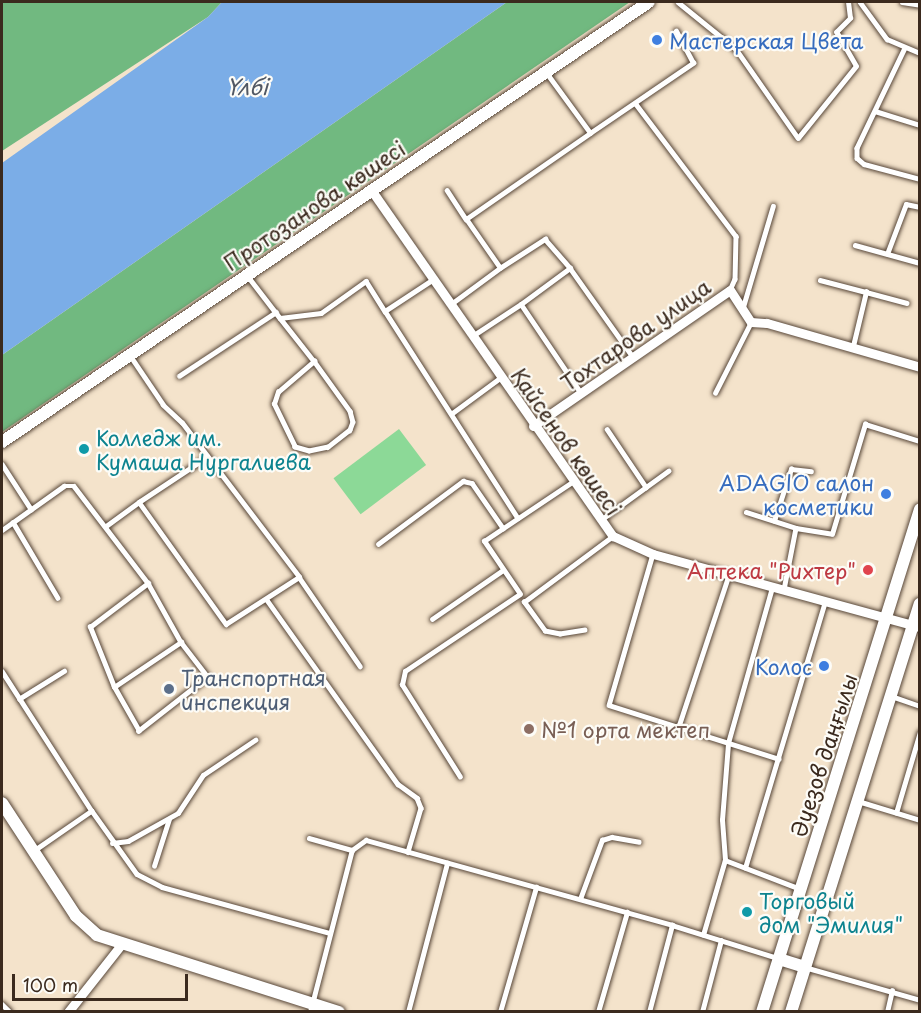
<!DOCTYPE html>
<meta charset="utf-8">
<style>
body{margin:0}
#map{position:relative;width:921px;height:1013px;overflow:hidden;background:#f4e3cb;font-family:"Playpen Sans",sans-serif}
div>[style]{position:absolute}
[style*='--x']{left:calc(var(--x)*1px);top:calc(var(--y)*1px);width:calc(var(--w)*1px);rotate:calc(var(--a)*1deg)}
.green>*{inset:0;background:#8cd997;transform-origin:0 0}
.forest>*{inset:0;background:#71b980}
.water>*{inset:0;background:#7bade7}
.roads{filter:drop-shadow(0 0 2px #574638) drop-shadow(0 0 2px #574638)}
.lane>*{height:4.5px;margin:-2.25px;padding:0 2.25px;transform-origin:2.25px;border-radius:2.25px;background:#fff}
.street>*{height:9px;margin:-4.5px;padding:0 4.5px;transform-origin:4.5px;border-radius:4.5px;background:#fff}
.secondary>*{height:12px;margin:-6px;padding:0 6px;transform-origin:6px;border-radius:6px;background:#fff}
.dots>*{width:16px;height:16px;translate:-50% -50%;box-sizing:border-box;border:3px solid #fdfcf7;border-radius:50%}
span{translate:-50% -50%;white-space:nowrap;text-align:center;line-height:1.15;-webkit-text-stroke:4.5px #fdfcf7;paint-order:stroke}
.shop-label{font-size:21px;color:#366cbe}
.left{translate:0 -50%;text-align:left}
.right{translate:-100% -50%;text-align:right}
.street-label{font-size:21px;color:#3b2a1e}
.culture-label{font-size:21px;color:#0d838f}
.health-label{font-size:21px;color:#be3a42}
.service-label{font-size:21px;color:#4e5e75}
.education-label{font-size:21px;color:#785e54}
.water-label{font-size:22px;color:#515864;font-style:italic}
.frame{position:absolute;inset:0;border:3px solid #3b2a1e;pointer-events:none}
.scale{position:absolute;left:12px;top:974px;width:176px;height:27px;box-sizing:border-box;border:3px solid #3b2a1e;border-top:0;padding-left:8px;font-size:18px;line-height:21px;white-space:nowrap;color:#3b2a1e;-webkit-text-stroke:4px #fdfcf7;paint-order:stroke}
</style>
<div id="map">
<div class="green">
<i style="left:399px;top:429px;width:45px;height:82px;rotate:53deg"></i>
</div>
<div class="forest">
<i style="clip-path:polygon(2px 2px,222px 2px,208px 17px,2px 151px)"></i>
<i style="clip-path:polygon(507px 2px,630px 2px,2px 432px,2px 355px)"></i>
</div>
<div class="water">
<i style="clip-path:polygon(222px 2px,507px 2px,2px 355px,2px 163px,208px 17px)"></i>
</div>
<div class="roads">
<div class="lane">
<i style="--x:678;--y:2;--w:75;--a:39"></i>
<i style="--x:736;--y:49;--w:108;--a:55.1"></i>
<i style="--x:798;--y:138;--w:92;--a:-51.1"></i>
<i style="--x:856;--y:66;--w:39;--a:-120"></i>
<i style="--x:836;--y:32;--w:20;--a:-45"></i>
<i style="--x:850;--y:18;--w:16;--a:-97"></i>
<i style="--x:860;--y:2;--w:46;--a:53.9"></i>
<i style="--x:887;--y:39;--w:36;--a:23"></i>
<i style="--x:902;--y:2;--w:18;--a:9"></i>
<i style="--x:905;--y:48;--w:111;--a:115.6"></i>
<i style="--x:857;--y:148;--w:10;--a:90"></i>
<i style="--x:857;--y:158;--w:9;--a:41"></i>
<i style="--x:864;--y:164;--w:58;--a:15"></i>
<i style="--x:636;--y:104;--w:166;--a:52.9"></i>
<i style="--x:736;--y:236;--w:43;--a:91.3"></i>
<i style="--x:735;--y:279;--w:12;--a:114"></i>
<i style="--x:875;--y:111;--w:47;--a:17.3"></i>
<i style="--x:590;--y:133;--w:125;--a:-34.2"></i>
<i style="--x:693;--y:63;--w:36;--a:-118"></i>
<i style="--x:447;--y:190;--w:35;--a:57"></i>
<i style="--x:855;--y:245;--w:67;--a:15.5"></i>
<i style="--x:887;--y:254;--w:53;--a:-69.2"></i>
<i style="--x:906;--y:204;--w:14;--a:12"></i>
<i style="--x:500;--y:268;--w:54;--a:-32.8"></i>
<i style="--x:545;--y:239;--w:38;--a:49"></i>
<i style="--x:247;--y:275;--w:54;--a:52.5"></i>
<i style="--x:280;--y:318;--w:41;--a:-7"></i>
<i style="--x:321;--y:313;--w:55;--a:-35.4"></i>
<i style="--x:366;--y:281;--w:36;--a:58"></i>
<i style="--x:385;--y:311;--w:56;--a:-33.4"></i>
<i style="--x:820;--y:280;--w:48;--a:14.6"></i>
<i style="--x:451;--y:304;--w:61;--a:-36.3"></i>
<i style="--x:500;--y:268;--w:60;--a:-124.8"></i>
<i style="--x:466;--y:219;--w:151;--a:-34.7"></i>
<i style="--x:590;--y:133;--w:73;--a:-126.1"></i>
<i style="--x:521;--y:304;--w:61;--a:-36.3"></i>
<i style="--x:570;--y:268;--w:109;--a:54.7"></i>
<i style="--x:743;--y:307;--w:105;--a:-73.5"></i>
<i style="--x:385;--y:311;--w:246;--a:57.3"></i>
<i style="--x:280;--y:318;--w:55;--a:51.7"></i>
<i style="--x:314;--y:361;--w:62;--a:54.2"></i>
<i style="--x:350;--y:411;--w:11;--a:75"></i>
<i style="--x:353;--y:422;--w:9;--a:111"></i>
<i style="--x:350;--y:430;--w:28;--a:142"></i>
<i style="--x:328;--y:447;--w:19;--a:168"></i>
<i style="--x:309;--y:451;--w:15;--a:-164"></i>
<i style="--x:295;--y:447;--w:48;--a:-116"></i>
<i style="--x:274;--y:404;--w:13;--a:-72"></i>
<i style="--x:278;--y:392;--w:48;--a:-40.7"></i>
<i style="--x:474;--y:335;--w:56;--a:-33.4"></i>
<i style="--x:521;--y:304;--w:107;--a:56"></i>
<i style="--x:853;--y:346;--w:56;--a:-76.5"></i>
<i style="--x:866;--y:292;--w:42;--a:15"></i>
<i style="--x:179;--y:376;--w:116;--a:-33.4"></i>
<i style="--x:715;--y:393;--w:80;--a:-63.1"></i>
<i style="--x:451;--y:414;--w:61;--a:-36.3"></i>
<i style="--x:607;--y:429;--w:70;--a:56.1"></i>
<i style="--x:2;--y:464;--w:54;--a:57.2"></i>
<i style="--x:139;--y:502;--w:82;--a:-33.5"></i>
<i style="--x:746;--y:512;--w:52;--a:17.7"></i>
<i style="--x:796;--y:528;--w:63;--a:101"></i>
<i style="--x:602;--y:519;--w:82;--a:-36"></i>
<i style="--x:774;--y:521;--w:55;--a:-71.9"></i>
<i style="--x:791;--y:469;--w:20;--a:6"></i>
<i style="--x:13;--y:522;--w:88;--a:59.4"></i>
<i style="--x:106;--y:526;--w:41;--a:-36"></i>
<i style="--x:139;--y:502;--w:150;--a:54.5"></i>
<i style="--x:226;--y:624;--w:87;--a:-32.8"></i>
<i style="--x:299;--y:577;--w:193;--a:-127.2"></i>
<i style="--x:182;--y:423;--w:26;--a:-137"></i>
<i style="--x:163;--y:405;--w:59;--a:-124"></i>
<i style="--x:796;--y:528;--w:36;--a:9"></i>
<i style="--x:832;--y:534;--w:115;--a:-73.3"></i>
<i style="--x:865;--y:424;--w:58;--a:17.2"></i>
<i style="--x:2;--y:530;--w:76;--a:-35.4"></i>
<i style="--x:64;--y:486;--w:10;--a:0"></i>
<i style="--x:74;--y:486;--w:122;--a:52.7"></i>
<i style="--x:148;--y:583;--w:68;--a:60.8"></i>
<i style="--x:181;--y:642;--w:44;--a:52.4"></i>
<i style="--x:208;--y:677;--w:88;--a:142"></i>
<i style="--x:139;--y:731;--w:51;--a:-119.6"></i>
<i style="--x:114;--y:687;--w:81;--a:-33.9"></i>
<i style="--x:378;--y:544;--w:106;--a:-36.5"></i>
<i style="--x:463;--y:481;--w:9;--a:13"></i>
<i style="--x:472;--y:483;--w:55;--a:55.4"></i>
<i style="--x:653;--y:554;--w:157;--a:106.2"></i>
<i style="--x:609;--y:705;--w:178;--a:17.6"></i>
<i style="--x:299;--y:577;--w:108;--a:55.6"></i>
<i style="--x:520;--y:594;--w:64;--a:-124.2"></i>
<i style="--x:484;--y:541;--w:106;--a:-33.8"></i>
<i style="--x:267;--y:600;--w:226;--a:54.6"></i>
<i style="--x:398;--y:784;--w:24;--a:36"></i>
<i style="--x:417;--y:798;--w:11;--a:68"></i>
<i style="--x:421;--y:808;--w:46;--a:106.5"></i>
<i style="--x:432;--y:619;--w:86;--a:-34.6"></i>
<i style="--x:585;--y:630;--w:25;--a:171"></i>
<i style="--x:560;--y:634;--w:15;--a:-169"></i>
<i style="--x:545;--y:631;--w:36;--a:-126"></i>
<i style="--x:524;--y:602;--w:111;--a:-36.6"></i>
<i style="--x:2;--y:671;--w:166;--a:57.3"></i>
<i style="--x:92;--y:811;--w:70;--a:145.4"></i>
<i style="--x:114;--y:687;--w:65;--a:-111.8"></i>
<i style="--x:90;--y:627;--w:73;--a:-37.2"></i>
<i style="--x:891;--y:696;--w:31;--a:19"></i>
<i style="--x:19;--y:699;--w:53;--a:-31.9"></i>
<i style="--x:678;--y:728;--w:162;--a:-71.7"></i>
<i style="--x:460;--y:777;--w:109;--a:-122.2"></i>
<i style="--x:402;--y:685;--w:14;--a:-78"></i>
<i style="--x:405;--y:671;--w:138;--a:-33.8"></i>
<i style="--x:858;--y:801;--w:65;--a:17"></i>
<i style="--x:92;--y:811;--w:77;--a:54.5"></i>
<i style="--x:137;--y:874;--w:28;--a:27"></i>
<i style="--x:162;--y:887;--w:174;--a:15.3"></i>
<i style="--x:896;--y:813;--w:84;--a:-73.5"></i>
<i style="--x:309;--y:838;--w:45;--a:15.6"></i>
<i style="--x:112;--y:843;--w:16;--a:-7"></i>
<i style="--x:128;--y:841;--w:57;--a:-29.2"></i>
<i style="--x:178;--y:813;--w:45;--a:-56.7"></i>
<i style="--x:203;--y:775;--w:63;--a:-33.9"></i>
<i style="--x:725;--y:860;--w:78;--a:21"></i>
<i style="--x:154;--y:866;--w:49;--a:-72.3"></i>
<i style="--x:745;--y:868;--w:279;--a:-73.3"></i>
<i style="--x:580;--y:899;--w:63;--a:-69.6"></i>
<i style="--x:602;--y:840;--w:10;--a:-17"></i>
<i style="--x:612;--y:837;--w:27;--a:10"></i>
<i style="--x:703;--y:935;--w:78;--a:-73.7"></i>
<i style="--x:725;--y:860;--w:40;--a:-94.3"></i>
<i style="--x:722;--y:820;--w:77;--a:-85.5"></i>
<i style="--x:728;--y:743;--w:162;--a:-74.2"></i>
<i style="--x:808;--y:968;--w:116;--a:15.9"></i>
<i style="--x:2;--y:1004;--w:11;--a:45"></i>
<i style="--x:310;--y:1012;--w:167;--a:-75.5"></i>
<i style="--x:352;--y:850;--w:17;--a:-36"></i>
<i style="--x:366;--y:840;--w:318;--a:15.5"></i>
<i style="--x:672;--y:925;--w:110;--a:17.4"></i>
<i style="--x:408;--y:1012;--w:154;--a:-75.3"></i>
<i style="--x:500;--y:1012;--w:130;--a:-73.9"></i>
<i style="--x:598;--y:1012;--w:104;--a:-73.8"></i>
<i style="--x:649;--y:1012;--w:90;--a:-75.2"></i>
<i style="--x:702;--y:1012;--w:74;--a:-75.2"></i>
<i style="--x:887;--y:1012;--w:22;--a:-77"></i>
</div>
<div class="street">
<i style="--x:372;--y:191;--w:421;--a:55.1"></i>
<i style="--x:613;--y:536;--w:44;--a:24.2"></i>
<i style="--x:653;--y:554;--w:277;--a:15.3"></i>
<i style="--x:533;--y:426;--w:239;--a:-34.6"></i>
<i style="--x:730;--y:290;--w:38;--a:57"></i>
<i style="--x:751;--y:322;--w:16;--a:4"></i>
<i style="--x:767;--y:323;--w:159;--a:16"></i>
<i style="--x:68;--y:1012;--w:85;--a:-51.7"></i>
</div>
<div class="secondary">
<i style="--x:2;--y:442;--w:782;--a:-34.22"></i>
<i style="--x:2;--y:803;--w:135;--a:56.8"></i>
<i style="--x:76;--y:916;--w:28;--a:42"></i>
<i style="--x:97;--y:935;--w:254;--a:17.7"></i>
<i style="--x:779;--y:959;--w:27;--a:17"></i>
<i style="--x:762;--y:1012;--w:527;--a:-72.56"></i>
<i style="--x:791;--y:1012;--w:428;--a:-72.5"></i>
</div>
</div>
<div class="dots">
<i style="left:657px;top:40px;background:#3f7fe0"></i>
<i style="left:84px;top:449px;background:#0f9aa8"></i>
<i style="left:886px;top:494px;background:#3f7fe0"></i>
<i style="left:868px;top:570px;background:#e0444e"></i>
<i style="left:824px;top:666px;background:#3f7fe0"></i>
<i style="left:169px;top:689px;background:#5c6f8a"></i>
<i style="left:529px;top:729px;background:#8d6e63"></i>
<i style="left:747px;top:912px;background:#0f9aa8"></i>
</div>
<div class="shop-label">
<span class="left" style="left:669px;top:40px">Мастерская Цвета</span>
<span class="right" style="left:874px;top:494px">ADAGIO салон<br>косметики</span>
<span class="right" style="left:812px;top:666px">Колос</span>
</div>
<div class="street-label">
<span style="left:314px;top:205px;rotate:-34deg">Протозанова көшесі</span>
<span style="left:635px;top:334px;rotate:-35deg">Тохтарова улица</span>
<span style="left:567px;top:441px;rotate:55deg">Қайсенов көшесі</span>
<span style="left:823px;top:755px;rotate:-72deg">Әуезов даңғылы</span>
</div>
<div class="culture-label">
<span class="left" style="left:96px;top:449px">Колледж им.<br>Кумаша Нургалиева</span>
<span class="left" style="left:759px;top:912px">Торговый<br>дом "Эмилия"</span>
</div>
<div class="health-label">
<span class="right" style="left:856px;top:570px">Аптека "Рихтер"</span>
</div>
<div class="service-label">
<span class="left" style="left:181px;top:689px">Транспортная<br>инспекция</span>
</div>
<div class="education-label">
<span class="left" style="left:541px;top:729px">№1 орта мектеп</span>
</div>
<div class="water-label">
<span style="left:247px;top:86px">Үлбі</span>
</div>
<div class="frame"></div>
<div class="scale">100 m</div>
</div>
